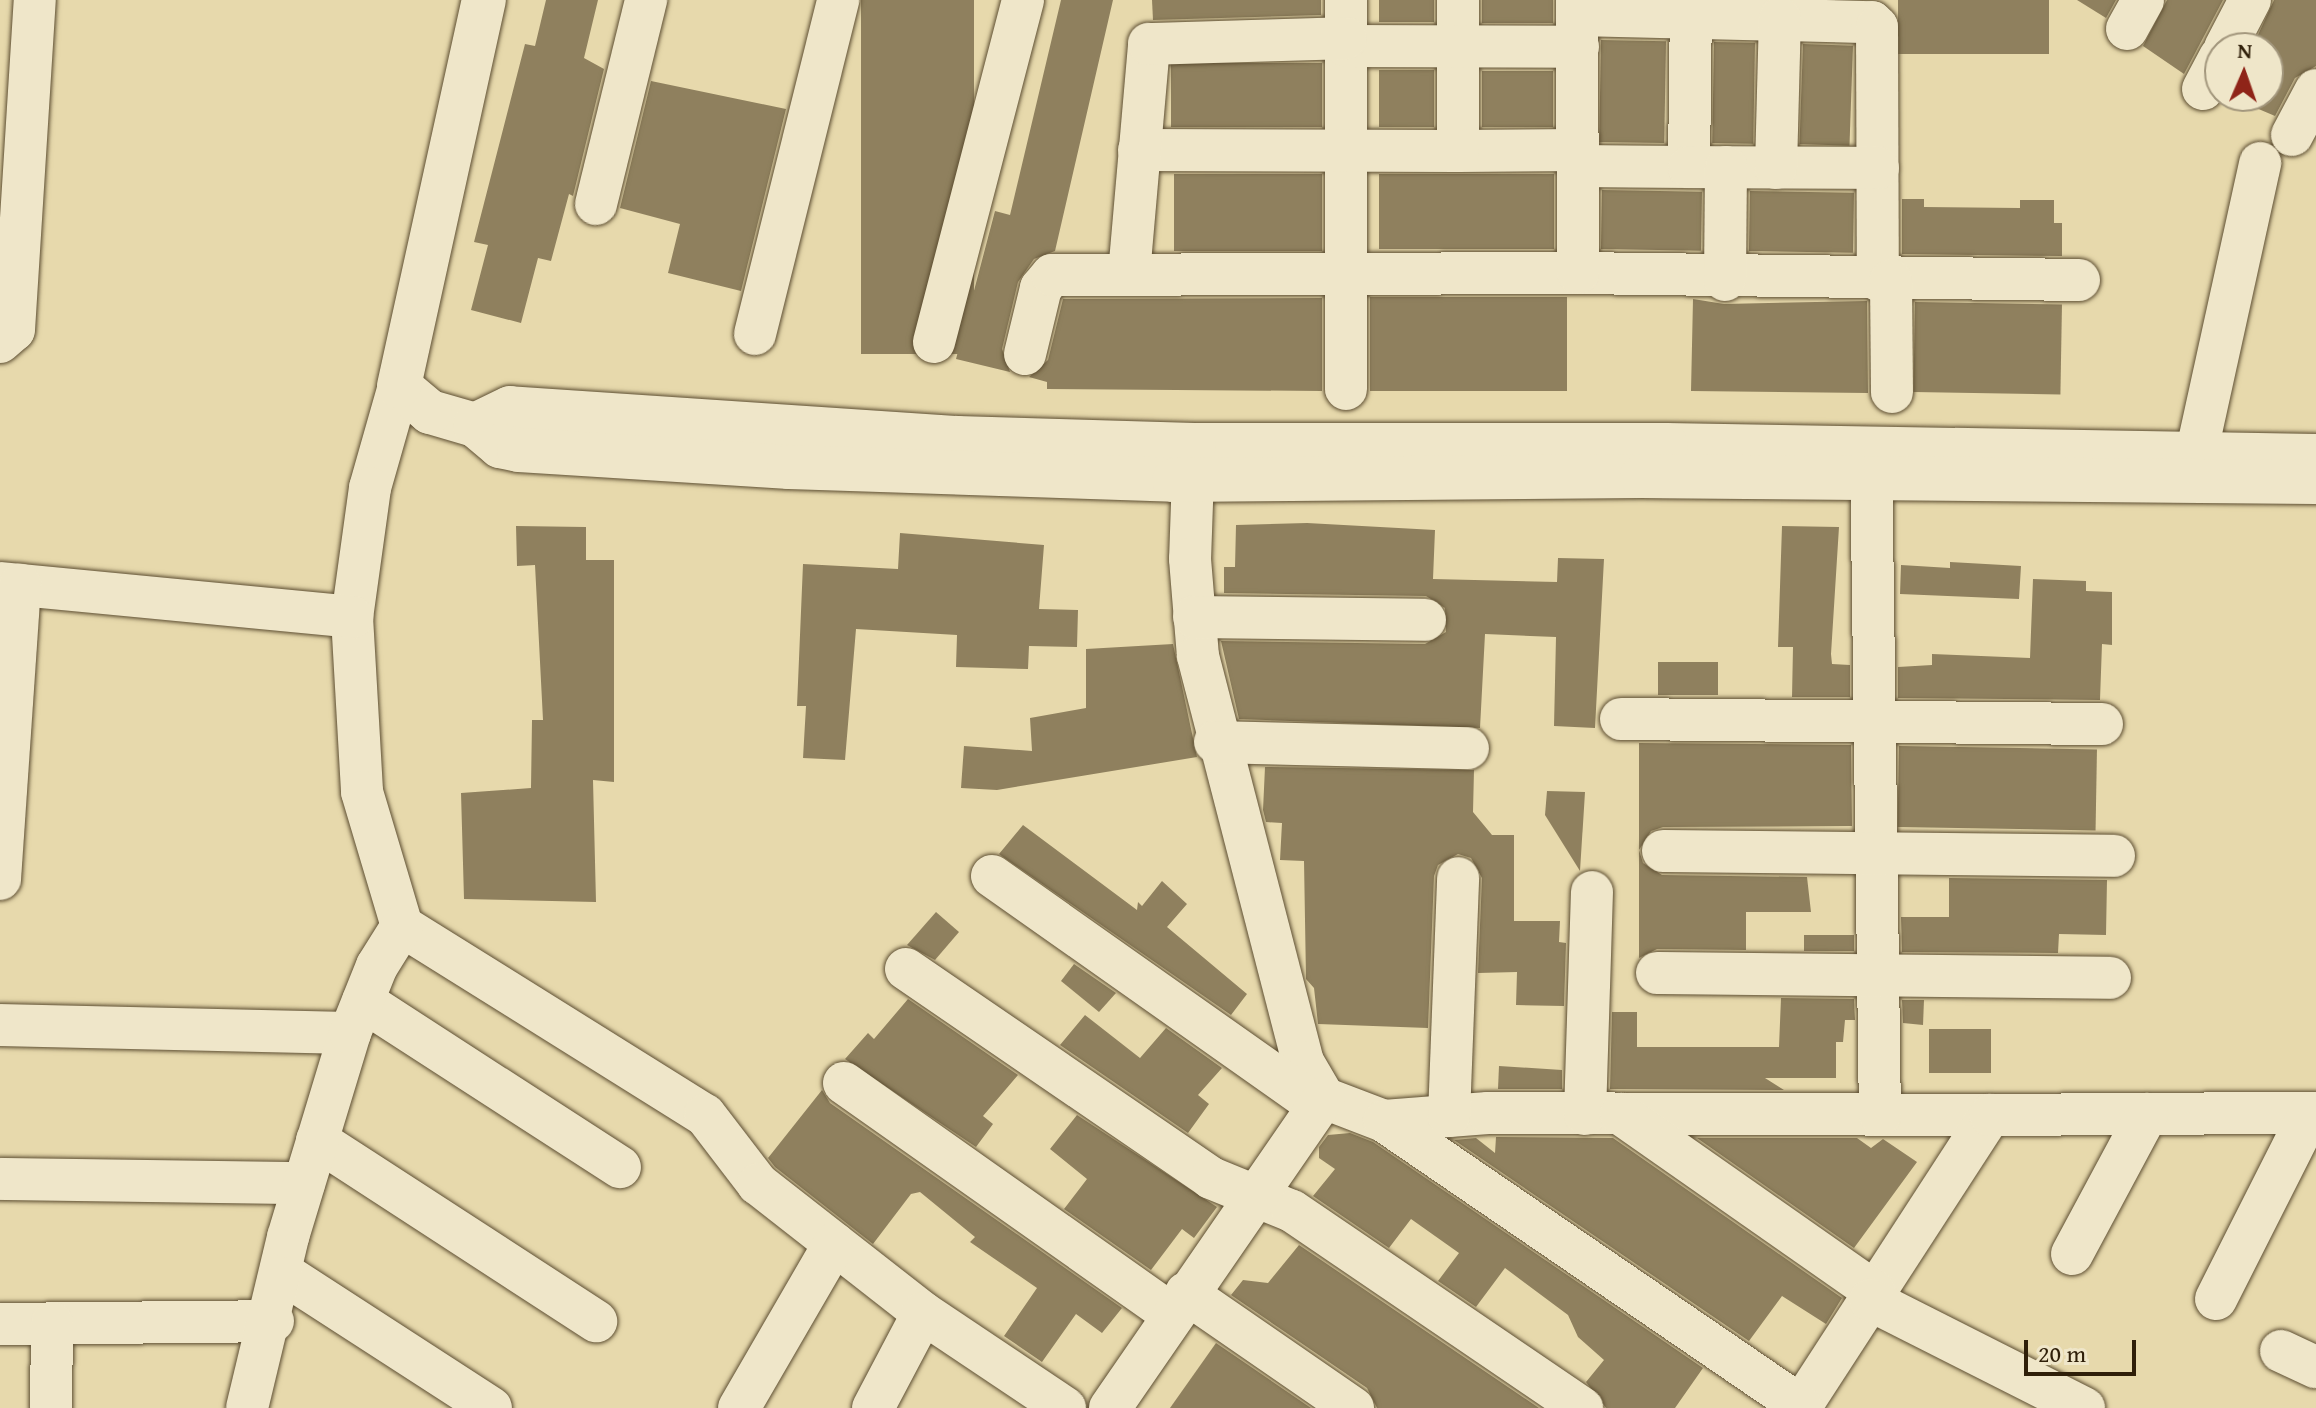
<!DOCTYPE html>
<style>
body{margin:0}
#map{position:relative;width:2316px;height:1408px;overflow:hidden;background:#e7d9ac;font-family:"Gentium Book Plus",serif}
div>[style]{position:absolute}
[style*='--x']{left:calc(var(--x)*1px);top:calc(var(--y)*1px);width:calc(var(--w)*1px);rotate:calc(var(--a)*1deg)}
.building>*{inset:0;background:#8f805e;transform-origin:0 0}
.roads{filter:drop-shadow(0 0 2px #5d4e32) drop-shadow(0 0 2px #5d4e32)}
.street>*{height:42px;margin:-21px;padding:0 21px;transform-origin:21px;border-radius:21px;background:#efe6c9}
.secondary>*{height:44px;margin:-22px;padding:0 22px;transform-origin:22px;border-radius:22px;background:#efe6c9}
span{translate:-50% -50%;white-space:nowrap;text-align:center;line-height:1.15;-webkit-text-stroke:7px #efe6c9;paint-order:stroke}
.north{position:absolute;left:2204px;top:32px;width:80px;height:80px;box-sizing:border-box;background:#efe6c9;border:2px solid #a2967c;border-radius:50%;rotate:2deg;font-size:22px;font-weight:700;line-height:32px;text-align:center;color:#2f1f09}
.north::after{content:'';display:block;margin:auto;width:28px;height:36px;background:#8f2418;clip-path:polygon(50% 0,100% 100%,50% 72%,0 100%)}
.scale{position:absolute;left:2024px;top:1340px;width:112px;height:36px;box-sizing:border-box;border:4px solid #2f1f09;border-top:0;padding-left:10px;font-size:24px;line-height:28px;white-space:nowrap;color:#2f1f09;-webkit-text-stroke:6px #efe6c9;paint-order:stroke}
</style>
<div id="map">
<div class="building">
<i style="clip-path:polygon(546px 0,598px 0,584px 58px,604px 69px,573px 196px,569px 194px,551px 261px,538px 258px,521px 323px,471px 310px,488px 245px,474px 242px,525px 44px,535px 46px)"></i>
<i style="left:861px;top:0;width:113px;height:354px"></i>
<i style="clip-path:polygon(1061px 0,1113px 0,1055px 251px,1034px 259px,1018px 282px,1002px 349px,1010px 372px,956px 359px,995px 211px,1010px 215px)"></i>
<i style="clip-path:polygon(1152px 0,1321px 0,1321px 15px,1153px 20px)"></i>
<i style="left:1379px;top:0;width:55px;height:22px"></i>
<i style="left:1482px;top:0;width:71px;height:23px"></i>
<i style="left:1898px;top:0;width:151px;height:54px"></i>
<i style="clip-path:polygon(2077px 0,2116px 0,2106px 18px)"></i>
<i style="clip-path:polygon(2167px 0,2223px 0,2184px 74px,2143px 46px)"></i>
<i style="clip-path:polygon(2274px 0,2316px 0,2316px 66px,2295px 78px,2275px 116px,2228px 96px,2268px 96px,2268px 48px,2252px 48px)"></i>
<i style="left:1601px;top:40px;width:65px;height:102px;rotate:1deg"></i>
<i style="left:1714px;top:42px;width:41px;height:101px;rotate:1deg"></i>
<i style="left:1803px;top:44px;width:50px;height:100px;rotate:2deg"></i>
<i style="left:1322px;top:63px;width:64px;height:151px;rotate:90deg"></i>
<i style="left:1379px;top:70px;width:55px;height:57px"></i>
<i style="left:1482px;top:71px;width:71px;height:56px"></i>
<i style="clip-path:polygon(651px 81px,786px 109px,741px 291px,668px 273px,680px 224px,620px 208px)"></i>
<i style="left:1174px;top:174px;width:148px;height:77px"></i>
<i style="left:1554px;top:174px;width:75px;height:175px;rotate:90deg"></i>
<i style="left:1602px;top:190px;width:100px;height:59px;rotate:1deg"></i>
<i style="left:1750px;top:191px;width:104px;height:60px;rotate:1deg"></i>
<i style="clip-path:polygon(1902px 199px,1924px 199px,1924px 207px,2020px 208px,2020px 200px,2054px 200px,2054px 223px,2062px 223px,2062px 256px,1902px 254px)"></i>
<i style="left:1567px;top:297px;width:94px;height:197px;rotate:90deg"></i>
<i style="clip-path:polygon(1322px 298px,1322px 391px,1047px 389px,1047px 382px,1029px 377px,1048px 360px,1063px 299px)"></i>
<i style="clip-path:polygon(1693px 299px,1724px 304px,1867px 301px,1868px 393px,1691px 391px)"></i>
<i style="left:1915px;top:302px;width:147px;height:90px;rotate:1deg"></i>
<i style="clip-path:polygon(1307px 523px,1435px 530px,1433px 579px,1557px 582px,1558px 558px,1604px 559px,1595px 728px,1554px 726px,1556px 637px,1485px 634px,1480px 728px,1239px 719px,1221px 641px,1425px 644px,1446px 632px,1445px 608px,1426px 596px,1224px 593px,1224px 567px,1235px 567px,1236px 525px)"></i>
<i style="clip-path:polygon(516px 526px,586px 527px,586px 560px,614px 560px,614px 782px,593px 780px,596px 902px,464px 899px,461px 793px,531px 788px,532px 720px,543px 720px,535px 565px,517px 566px)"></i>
<i style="clip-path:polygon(1782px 526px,1839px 527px,1831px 654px,1832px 664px,1850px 665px,1850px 697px,1792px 697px,1793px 647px,1778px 647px)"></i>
<i style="clip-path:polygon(900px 533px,1044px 545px,1039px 609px,1078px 610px,1077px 647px,1029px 646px,1028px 669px,956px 667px,957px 635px,856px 629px,845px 760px,803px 758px,806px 706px,797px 706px,803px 564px,898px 569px)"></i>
<i style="clip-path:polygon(1950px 562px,2021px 566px,2019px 599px,1900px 594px,1901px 565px,1950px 568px)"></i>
<i style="clip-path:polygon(2033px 579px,2086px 581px,2086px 591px,2112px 592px,2112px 645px,2102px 644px,2100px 700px,1898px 698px,1898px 667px,1932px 665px,1932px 654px,2030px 658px)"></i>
<i style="clip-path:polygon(1173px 644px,1197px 757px,997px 790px,961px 788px,964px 746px,1032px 751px,1030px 718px,1086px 708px,1086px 649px)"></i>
<i style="left:1658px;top:662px;width:60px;height:33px"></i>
<i style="clip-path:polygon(1639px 743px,1851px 745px,1852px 826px,1663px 827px,1651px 831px,1639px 850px,1643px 863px,1662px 875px,1807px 877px,1811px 912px,1746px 912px,1746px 950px,1657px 949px,1639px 958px)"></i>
<i style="left:1899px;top:746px;width:198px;height:81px;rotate:1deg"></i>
<i style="clip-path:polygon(1265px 767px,1474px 770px,1473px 812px,1492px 835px,1514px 835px,1514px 921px,1560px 921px,1559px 942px,1566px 943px,1564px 1006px,1516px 1005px,1517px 972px,1478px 973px,1482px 878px,1471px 858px,1458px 854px,1438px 865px,1434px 876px,1428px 1028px,1318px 1024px,1314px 988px,1306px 979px,1304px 861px,1280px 860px,1282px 823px,1266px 822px,1263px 810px)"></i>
<i style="clip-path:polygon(1547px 791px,1585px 792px,1580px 871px,1545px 815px)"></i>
<i style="clip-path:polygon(1023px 825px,1137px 910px,1138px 902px,1142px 906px,1162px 881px,1187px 904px,1167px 927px,1247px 994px,1231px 1015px,999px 854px)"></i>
<i style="clip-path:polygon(1949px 878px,2107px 880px,2106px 935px,2059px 934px,2058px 953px,1902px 952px,1901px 917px,1949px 917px)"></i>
<i style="clip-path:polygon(936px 912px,959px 932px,935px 960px,907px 945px)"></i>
<i style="left:1804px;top:935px;width:50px;height:16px"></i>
<i style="clip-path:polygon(1074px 964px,1116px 993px,1099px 1012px,1061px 981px)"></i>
<i style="clip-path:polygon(1781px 998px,1854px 999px,1855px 1020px,1845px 1020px,1843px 1042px,1836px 1042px,1836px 1078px,1765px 1078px,1784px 1090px,1610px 1089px,1612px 1012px,1637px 1012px,1637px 1047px,1779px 1047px)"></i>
<i style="clip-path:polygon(908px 999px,1018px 1075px,983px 1116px,993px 1124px,976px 1147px,845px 1059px,868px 1033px,874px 1039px)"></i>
<i style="clip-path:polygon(1902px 1000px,1924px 1000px,1923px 1025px,1903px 1023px)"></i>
<i style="clip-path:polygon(1085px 1015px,1140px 1058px,1166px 1028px,1222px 1068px,1198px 1095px,1209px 1104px,1188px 1133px,1060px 1045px)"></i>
<i style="left:1929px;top:1029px;width:62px;height:44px"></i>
<i style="clip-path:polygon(1499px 1066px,1562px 1070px,1562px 1089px,1498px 1089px)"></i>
<i style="clip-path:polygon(822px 1090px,830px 1103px,1122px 1308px,1102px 1333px,1076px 1314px,1042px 1362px,1004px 1336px,1037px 1288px,970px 1242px,975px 1237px,920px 1192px,911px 1194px,873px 1244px,775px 1167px,768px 1158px)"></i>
<i style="clip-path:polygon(1077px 1115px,1217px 1207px,1194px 1238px,1182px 1229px,1151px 1270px,1064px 1209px,1087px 1179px,1050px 1149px)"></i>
<i style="clip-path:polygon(1350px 1133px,1373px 1142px,1703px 1368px,1675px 1408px,1606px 1408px,1586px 1382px,1604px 1360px,1578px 1337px,1568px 1315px,1505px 1268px,1476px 1307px,1438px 1281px,1459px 1253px,1411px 1219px,1389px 1248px,1313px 1196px,1335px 1169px,1319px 1158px,1319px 1147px,1328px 1135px)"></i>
<i style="clip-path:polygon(1496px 1137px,1613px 1138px,1842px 1298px,1826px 1324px,1782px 1296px,1749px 1341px,1454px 1140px,1476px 1138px,1495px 1153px)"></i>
<i style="clip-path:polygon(1697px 1138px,1857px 1138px,1871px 1148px,1883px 1139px,1917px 1162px,1854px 1248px)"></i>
<i style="clip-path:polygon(1299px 1245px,1539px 1408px,1377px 1408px,1367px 1388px,1231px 1295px,1243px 1280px,1268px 1283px)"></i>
<i style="clip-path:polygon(1216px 1343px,1311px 1408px,1170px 1408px)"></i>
</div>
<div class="roads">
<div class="street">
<i style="--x:1346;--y:0;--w:389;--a:90"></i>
<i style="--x:1458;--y:0;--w:151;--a:90"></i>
<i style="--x:1458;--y:151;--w:120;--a:-0.5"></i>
<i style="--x:1577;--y:15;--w:295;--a:1.4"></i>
<i style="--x:1872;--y:22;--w:7;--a:45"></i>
<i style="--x:1877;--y:27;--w:253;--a:89.8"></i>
<i style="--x:2127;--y:29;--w:33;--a:-61"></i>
<i style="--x:1346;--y:46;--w:232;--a:0.2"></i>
<i style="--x:2225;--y:48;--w:54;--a:-62.5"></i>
<i style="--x:2203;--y:89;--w:36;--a:-62"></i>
<i style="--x:2292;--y:135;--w:51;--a:-61.9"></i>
<i style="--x:1139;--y:150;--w:319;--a:0.2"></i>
<i style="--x:1578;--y:166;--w:111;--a:0.5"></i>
<i style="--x:1689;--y:167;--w:167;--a:-89.3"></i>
<i style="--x:1689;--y:167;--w:189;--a:0.3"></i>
<i style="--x:1776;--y:168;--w:150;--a:-88.5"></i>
<i style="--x:596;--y:204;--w:210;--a:-76.2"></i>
<i style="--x:1578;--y:273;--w:501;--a:0.8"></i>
<i style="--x:1129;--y:274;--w:231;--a:-85"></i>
<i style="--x:1149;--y:44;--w:197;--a:-1.7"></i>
<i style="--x:1725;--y:280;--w:113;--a:-89.5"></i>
<i style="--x:1891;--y:280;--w:112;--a:89.5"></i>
<i style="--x:755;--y:334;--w:344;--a:-76"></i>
<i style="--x:0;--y:342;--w:18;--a:-41"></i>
<i style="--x:14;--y:330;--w:331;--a:-86.4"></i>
<i style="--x:934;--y:342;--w:353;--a:-75.4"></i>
<i style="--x:1025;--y:354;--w:68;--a:-76.4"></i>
<i style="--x:1041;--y:288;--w:17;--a:-50"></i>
<i style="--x:1052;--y:275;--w:526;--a:-0.22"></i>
<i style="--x:1578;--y:273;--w:273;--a:-90.2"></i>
<i style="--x:399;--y:386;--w:106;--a:105.9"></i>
<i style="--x:370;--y:488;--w:130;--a:97.9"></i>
<i style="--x:352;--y:617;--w:175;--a:86.7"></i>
<i style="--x:362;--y:792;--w:140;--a:73.4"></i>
<i style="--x:402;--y:926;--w:357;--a:32"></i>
<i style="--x:705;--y:1115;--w:87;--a:52.5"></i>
<i style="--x:758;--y:1184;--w:209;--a:38"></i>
<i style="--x:923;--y:1313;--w:171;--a:33.8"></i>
<i style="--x:1194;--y:446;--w:113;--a:92"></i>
<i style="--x:1190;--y:559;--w:97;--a:85.3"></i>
<i style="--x:1198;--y:656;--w:419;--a:75.5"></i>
<i style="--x:1303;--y:1062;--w:42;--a:59.7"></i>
<i style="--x:1324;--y:1098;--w:64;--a:21"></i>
<i style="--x:1384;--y:1121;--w:104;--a:-4.4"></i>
<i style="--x:1488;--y:1113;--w:502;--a:0.23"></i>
<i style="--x:1990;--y:1115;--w:349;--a:123"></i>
<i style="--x:1871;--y:449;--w:666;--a:89.23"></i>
<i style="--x:2196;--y:455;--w:299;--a:-77.6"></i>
<i style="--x:0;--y:583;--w:354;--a:5.5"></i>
<i style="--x:1194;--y:617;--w:231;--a:0.7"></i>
<i style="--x:1621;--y:719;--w:481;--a:0.6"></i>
<i style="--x:1215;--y:742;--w:253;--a:1.4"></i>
<i style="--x:1663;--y:851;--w:451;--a:0.6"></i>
<i style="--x:992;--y:876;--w:399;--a:35.2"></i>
<i style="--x:0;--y:879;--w:295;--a:-86.1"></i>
<i style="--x:906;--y:969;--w:370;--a:34.4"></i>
<i style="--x:1211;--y:1178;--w:87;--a:22.2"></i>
<i style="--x:1292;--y:1211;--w:351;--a:34.2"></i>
<i style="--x:1657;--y:973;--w:453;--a:0.6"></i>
<i style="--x:363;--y:1001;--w:306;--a:32.9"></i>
<i style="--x:0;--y:1025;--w:350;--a:1.3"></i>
<i style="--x:844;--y:1083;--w:401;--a:35.2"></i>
<i style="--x:1585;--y:1114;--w:222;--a:-88.2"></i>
<i style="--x:1621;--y:1114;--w:310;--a:35"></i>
<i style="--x:1990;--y:1115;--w:326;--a:-0.4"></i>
<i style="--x:1449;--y:1116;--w:238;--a:-87.8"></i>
<i style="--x:1384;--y:1121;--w:505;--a:34.35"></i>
<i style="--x:317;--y:1140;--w:333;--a:33"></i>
<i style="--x:0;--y:1179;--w:304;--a:0.8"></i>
<i style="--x:2072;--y:1254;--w:159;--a:-61.8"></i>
<i style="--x:281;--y:1272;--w:250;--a:32.9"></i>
<i style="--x:1186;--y:1293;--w:203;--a:34.6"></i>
<i style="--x:2216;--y:1299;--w:208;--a:-63.2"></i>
<i style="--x:1870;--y:1300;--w:240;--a:26.8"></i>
<i style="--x:0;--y:1324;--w:273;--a:-0.6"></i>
<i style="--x:2281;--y:1351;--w:38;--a:25"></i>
<i style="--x:51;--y:1408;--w:85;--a:-89.3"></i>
<i style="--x:247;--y:1408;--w:176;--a:-76.5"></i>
<i style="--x:288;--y:1237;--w:213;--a:-73.1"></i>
<i style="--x:350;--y:1033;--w:72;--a:-68.1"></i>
<i style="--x:377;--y:966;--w:47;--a:-58"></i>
<i style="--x:739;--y:1408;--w:190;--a:-59.9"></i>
<i style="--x:873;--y:1408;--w:107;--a:-62.2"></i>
<i style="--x:1110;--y:1408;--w:377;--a:-55.4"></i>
</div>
<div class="secondary">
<i style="--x:475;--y:425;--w:47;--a:-163.9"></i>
<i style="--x:430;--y:412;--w:40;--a:-140"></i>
<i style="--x:399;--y:386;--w:395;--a:-77.6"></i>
<i style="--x:2316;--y:456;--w:650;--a:-179.03"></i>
<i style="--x:1666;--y:445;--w:472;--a:180"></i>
<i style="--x:1194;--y:445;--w:237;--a:-178.3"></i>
<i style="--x:957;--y:438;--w:448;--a:-176.2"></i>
<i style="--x:510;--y:408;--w:39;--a:154"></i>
<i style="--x:475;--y:425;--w:33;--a:40"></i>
<i style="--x:500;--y:446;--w:19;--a:12"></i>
<i style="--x:519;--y:450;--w:271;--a:3.6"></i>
<i style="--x:789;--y:467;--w:385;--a:1.9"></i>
<i style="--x:1174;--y:480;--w:468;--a:-0.5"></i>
<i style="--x:1642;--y:476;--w:674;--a:0.51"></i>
</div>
</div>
<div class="north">N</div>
<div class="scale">20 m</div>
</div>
